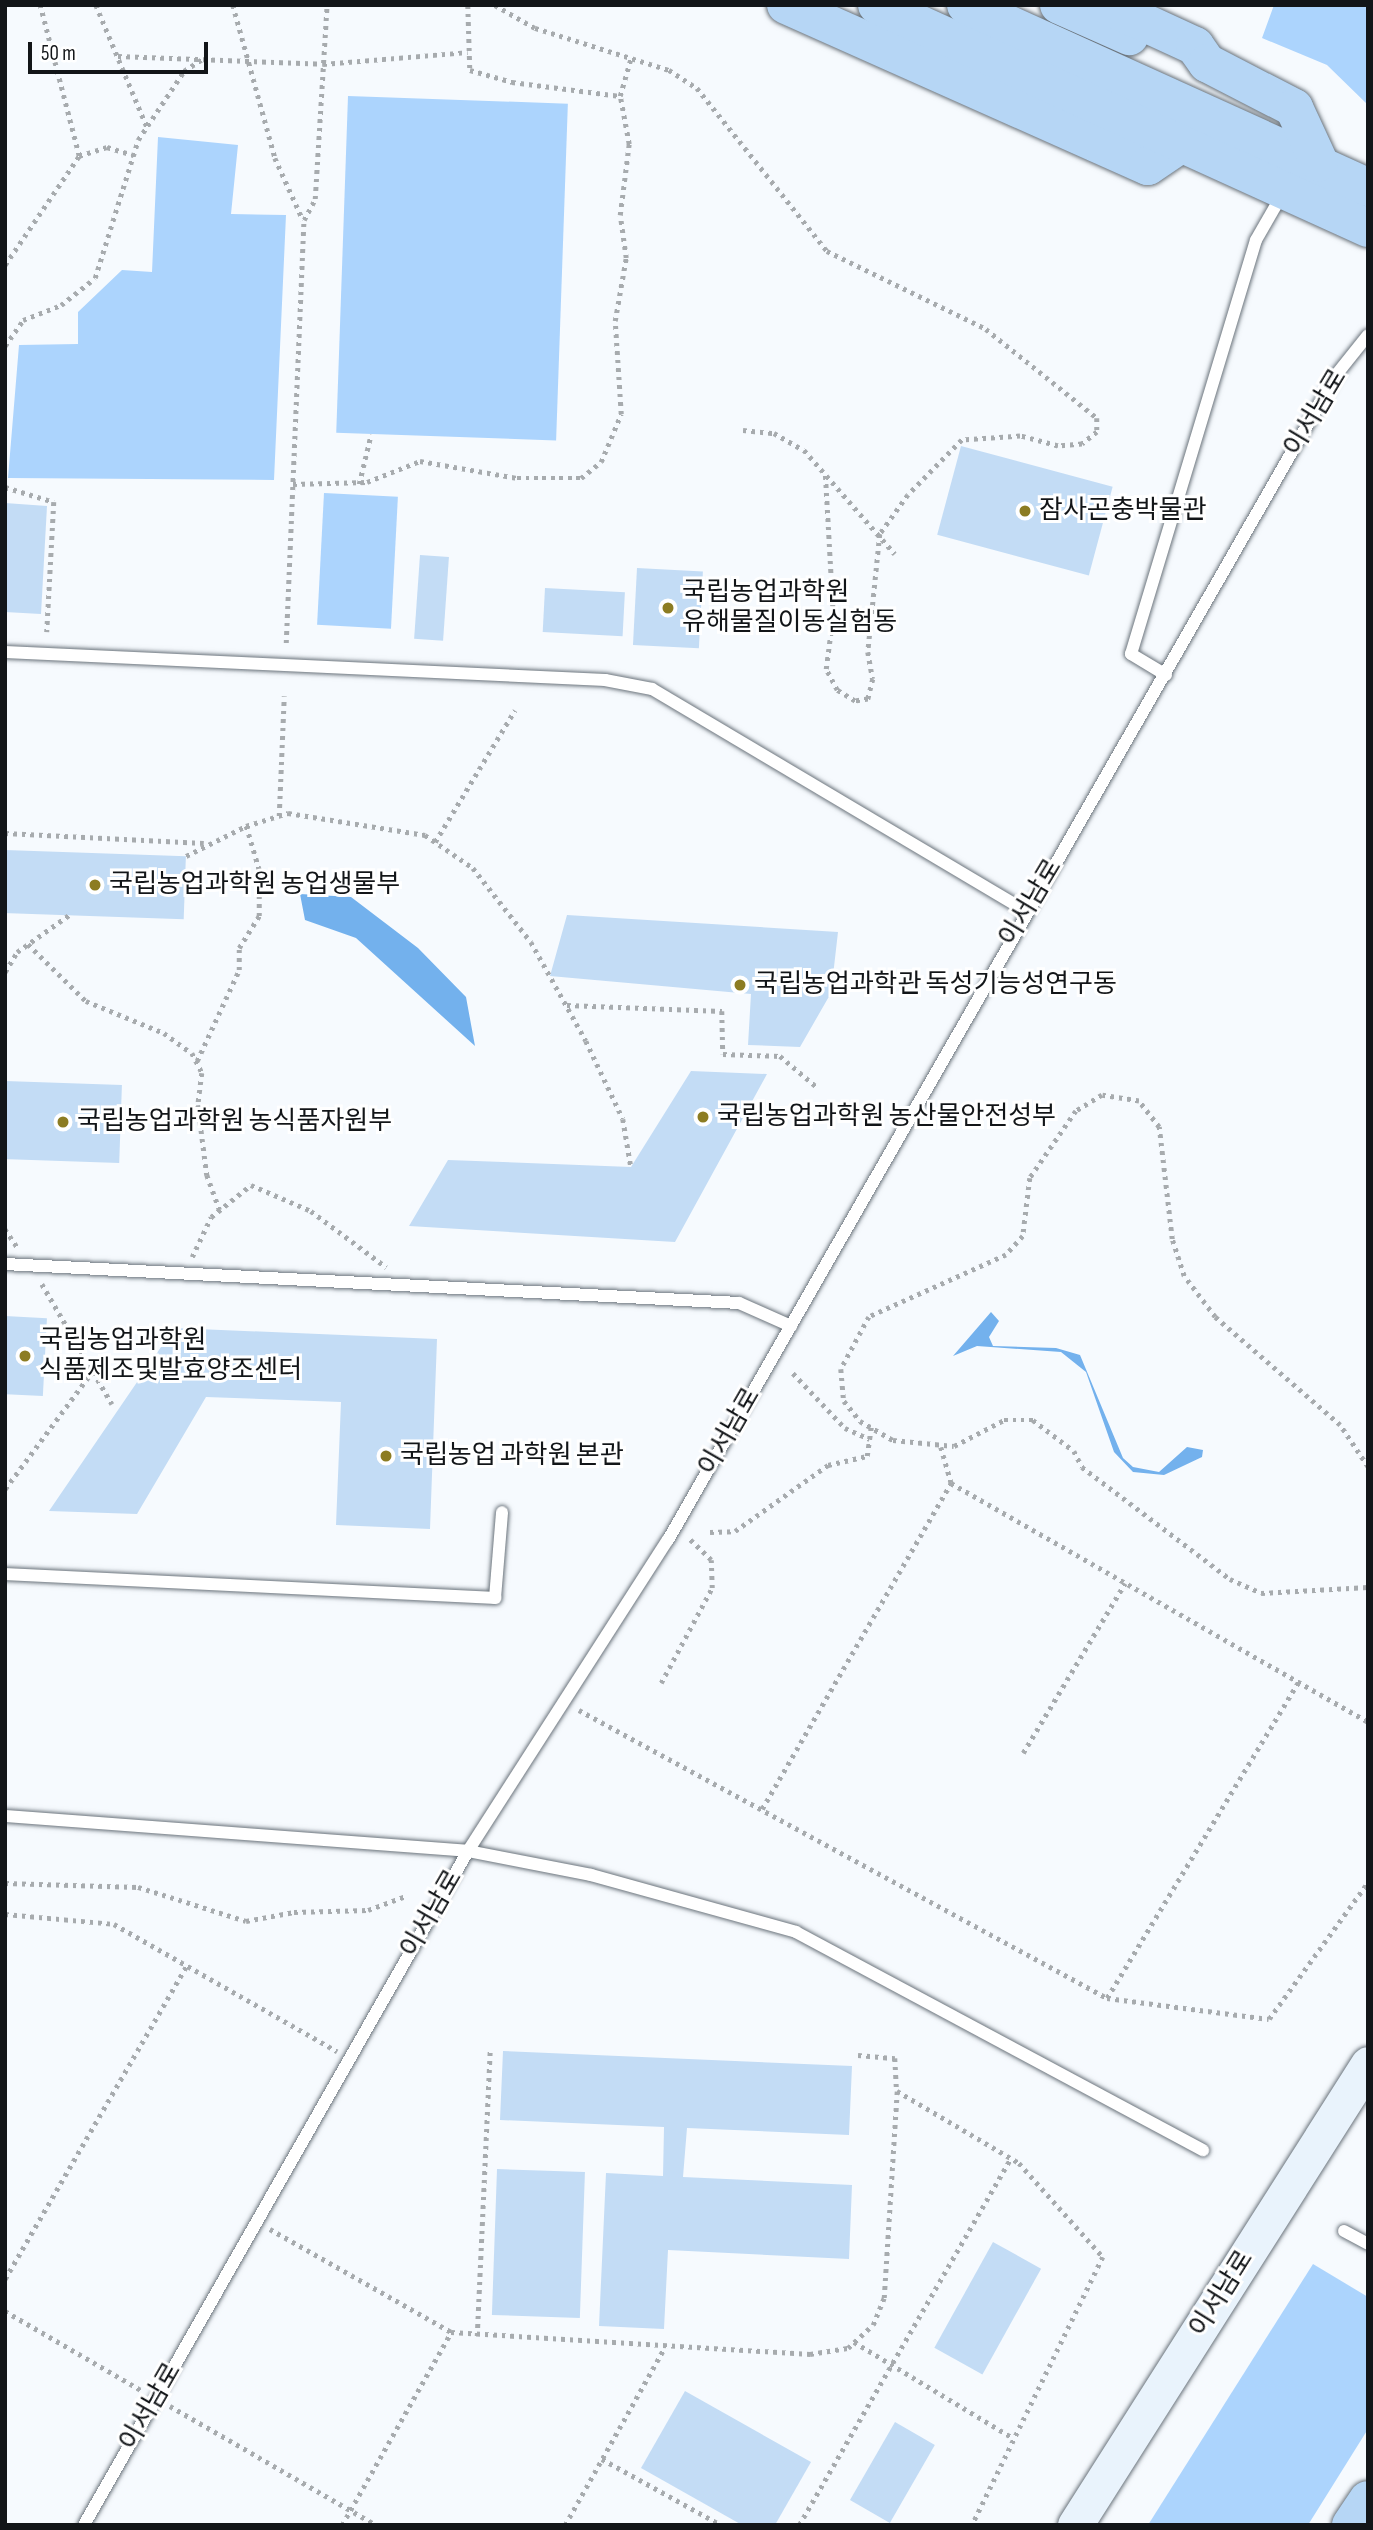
<!DOCTYPE html>
<meta charset="utf-8">
<style>
body{margin:0}
#map{position:relative;width:1373px;height:2530px;overflow:hidden;background:#f6fafe;font-family:"Sofia Sans Condensed","Noto Sans KR",sans-serif}
div>[style]{position:absolute}
[style*='--x']{left:calc(var(--x)*1px);top:calc(var(--y)*1px);width:calc(var(--w)*1px);rotate:calc(var(--a)*1deg)}
.green>*{inset:0;background:#acd4fd;transform-origin:0 0}
.water>*{inset:0;background:#73b1ed}
.building>*{inset:0;background:#c3dcf5;transform-origin:0 0}
.path>*{height:4.5px;margin-top:-2.25px;transform-origin:0;background:repeating-linear-gradient(90deg,#a7abae 0 3.5px,transparent 0 8.5px)}
.roads{filter:drop-shadow(0 0 2px #6b747c) drop-shadow(0 0 2px #6b747c)}
.lane>*{height:12px;margin:-6px;padding:0 6px;transform-origin:6px;border-radius:6px;background:#fff}
.secondary>*{height:35px;margin:-17.5px;padding:0 17.5px;transform-origin:17.5px;border-radius:17.5px;background:#e9f3fc}
.highway>*{height:38px;margin:-19px;padding:0 19px;transform-origin:19px;border-radius:19px;background:#b6d6f5}
.dots>*{width:19px;height:19px;translate:-50% -50%;box-sizing:border-box;border:4px solid #fff;border-radius:50%}
span{translate:-50% -50%;white-space:nowrap;text-align:center;line-height:1.15;-webkit-text-stroke:6px #fff;paint-order:stroke}
.street-label{font-size:26px;color:#121518}
.poi-label{font-size:26px;color:#121518}
.left{translate:0 -50%;text-align:left}
.frame{position:absolute;inset:0;border:7px solid #121518;pointer-events:none}
.scale{position:absolute;left:28px;top:42px;width:180px;height:32px;box-sizing:border-box;border:4px solid #121518;border-top:0;padding-left:9px;font-size:21px;line-height:24px;white-space:nowrap;color:#121518;-webkit-text-stroke:5px #fff;paint-order:stroke}
</style>
<div id="map">
<div class="green">
<i style="clip-path:polygon(1274px 5px,1368px 5px,1368px 105px,1327px 65px,1262px 38px)"></i>
<i style="left:348px;top:96px;width:220px;height:337px;rotate:2deg"></i>
<i style="clip-path:polygon(158px 137px,238px 145px,231px 214px,286px 215px,274px 480px,8px 478px,19px 345px,78px 344px,78px 312px,122px 270px,152px 272px)"></i>
<i style="left:324px;top:493px;width:74px;height:132px;rotate:3deg"></i>
<i style="clip-path:polygon(1313px 2264px,1368px 2297px,1368px 2429px,1308px 2525px,1148px 2525px)"></i>
</div>
<div class="water">
<i style="clip-path:polygon(300px 894px,351px 897px,418px 948px,466px 997px,475px 1046px,356px 938px,305px 920px)"></i>
<i style="clip-path:polygon(991px 1312px,999px 1321px,989px 1337px,993px 1346px,1056px 1348px,1080px 1355px,1123px 1458px,1133px 1467px,1159px 1472px,1187px 1447px,1203px 1450px,1202px 1457px,1164px 1475px,1133px 1472px,1114px 1452px,1086px 1372px,1061px 1352px,977px 1346px,953px 1356px)"></i>
</div>
<div class="building">
<i style="left:961px;top:446px;width:157px;height:92px;rotate:15deg"></i>
<i style="clip-path:polygon(5px 503px,47px 506px,41px 614px,5px 612px)"></i>
<i style="left:420px;top:555px;width:29px;height:84px;rotate:4deg"></i>
<i style="left:637px;top:568px;width:66px;height:77px;rotate:3deg"></i>
<i style="left:545px;top:588px;width:80px;height:44px;rotate:3deg"></i>
<i style="left:5px;top:850px;width:181px;height:63px;rotate:2deg"></i>
<i style="clip-path:polygon(567px 915px,838px 932px,831px 993px,800px 1047px,748px 1045px,751px 994px,550px 976px)"></i>
<i style="clip-path:polygon(691px 1071px,767px 1074px,675px 1242px,409px 1226px,448px 1160px,631px 1167px)"></i>
<i style="left:5px;top:1081px;width:117px;height:78px;rotate:2deg"></i>
<i style="left:5px;top:1316px;width:42px;height:78px;rotate:3deg"></i>
<i style="clip-path:polygon(174px 1328px,437px 1339px,430px 1529px,336px 1525px,341px 1402px,206px 1397px,137px 1514px,49px 1511px)"></i>
<i style="clip-path:polygon(503px 2051px,852px 2066px,849px 2135px,687px 2128px,683px 2177px,852px 2185px,849px 2259px,668px 2250px,664px 2329px,599px 2326px,606px 2173px,663px 2176px,664px 2127px,500px 2120px)"></i>
<i style="left:497px;top:2169px;width:88px;height:146px;rotate:2deg"></i>
<i style="left:993px;top:2242px;width:55px;height:121px;rotate:29deg"></i>
<i style="clip-path:polygon(685px 2391px,811px 2462px,775px 2525px,742px 2525px,641px 2468px)"></i>
<i style="left:895px;top:2422px;width:46px;height:90px;rotate:30deg"></i>
</div>
<div class="path">
<i style="--x:96;--y:5;--w:132;--a:67.3"></i>
<i style="--x:233;--y:5;--w:159;--a:74.6"></i>
<i style="--x:275;--y:158;--w:68;--a:65.7"></i>
<i style="--x:468;--y:5;--w:65;--a:88.2"></i>
<i style="--x:470;--y:70;--w:44;--a:15.9"></i>
<i style="--x:512;--y:82;--w:109;--a:7.4"></i>
<i style="--x:495;--y:5;--w:46;--a:29.9"></i>
<i style="--x:535;--y:28;--w:140;--a:17.4"></i>
<i style="--x:669;--y:70;--w:33;--a:33"></i>
<i style="--x:697;--y:88;--w:208;--a:51.4"></i>
<i style="--x:827;--y:251;--w:177;--a:26.1"></i>
<i style="--x:986;--y:329;--w:142;--a:38.7"></i>
<i style="--x:1097;--y:418;--w:14;--a:90"></i>
<i style="--x:1097;--y:432;--w:19;--a:141"></i>
<i style="--x:1082;--y:444;--w:24;--a:175"></i>
<i style="--x:1058;--y:446;--w:39;--a:-165"></i>
<i style="--x:1020;--y:436;--w:58;--a:176.1"></i>
<i style="--x:962;--y:440;--w:77;--a:134.5"></i>
<i style="--x:908;--y:495;--w:48;--a:125.7"></i>
<i style="--x:880;--y:534;--w:119;--a:95.8"></i>
<i style="--x:868;--y:652;--w:27;--a:80"></i>
<i style="--x:873;--y:679;--w:21;--a:104"></i>
<i style="--x:868;--y:699;--w:13;--a:171"></i>
<i style="--x:855;--y:701;--w:21;--a:-149"></i>
<i style="--x:837;--y:690;--w:24;--a:-118"></i>
<i style="--x:826;--y:669;--w:54;--a:-82.6"></i>
<i style="--x:833;--y:615;--w:141;--a:-93.2"></i>
<i style="--x:118;--y:56;--w:205;--a:2.2"></i>
<i style="--x:323;--y:64;--w:145;--a:-4.7"></i>
<i style="--x:79;--y:156;--w:29;--a:-18"></i>
<i style="--x:107;--y:147;--w:28;--a:17"></i>
<i style="--x:5;--y:265;--w:132;--a:-55.8"></i>
<i style="--x:79;--y:156;--w:156;--a:-104.5"></i>
<i style="--x:5;--y:346;--w:32;--a:-55"></i>
<i style="--x:23;--y:320;--w:41;--a:-21.5"></i>
<i style="--x:61;--y:305;--w:43;--a:-38.5"></i>
<i style="--x:95;--y:278;--w:145;--a:-72.7"></i>
<i style="--x:138;--y:140;--w:83;--a:-56.3"></i>
<i style="--x:184;--y:71;--w:24;--a:-33"></i>
<i style="--x:743;--y:430;--w:31;--a:6"></i>
<i style="--x:774;--y:433;--w:34;--a:30"></i>
<i style="--x:804;--y:450;--w:138;--a:48.8"></i>
<i style="--x:293;--y:484;--w:74;--a:-1.5"></i>
<i style="--x:367;--y:482;--w:57;--a:-21.6"></i>
<i style="--x:420;--y:461;--w:98;--a:9.9"></i>
<i style="--x:517;--y:478;--w:64;--a:0"></i>
<i style="--x:581;--y:478;--w:26;--a:-39"></i>
<i style="--x:601;--y:462;--w:52;--a:-67.4"></i>
<i style="--x:621;--y:414;--w:93;--a:-93.7"></i>
<i style="--x:615;--y:321;--w:64;--a:-80.1"></i>
<i style="--x:626;--y:258;--w:43;--a:-97.9"></i>
<i style="--x:620;--y:215;--w:72;--a:-82.8"></i>
<i style="--x:629;--y:144;--w:49;--a:-100.6"></i>
<i style="--x:620;--y:96;--w:40;--a:-74"></i>
<i style="--x:359;--y:484;--w:51;--a:-76.5"></i>
<i style="--x:5;--y:487;--w:51;--a:17"></i>
<i style="--x:54;--y:502;--w:130;--a:93.1"></i>
<i style="--x:286;--y:643;--w:423;--a:-87.6"></i>
<i style="--x:304;--y:220;--w:24;--a:-62"></i>
<i style="--x:315;--y:199;--w:194;--a:-86.5"></i>
<i style="--x:279;--y:816;--w:120;--a:-87.6"></i>
<i style="--x:5;--y:833;--w:199;--a:2.9"></i>
<i style="--x:435;--y:842;--w:154;--a:-58.8"></i>
<i style="--x:186;--y:856;--w:67;--a:-26.6"></i>
<i style="--x:246;--y:826;--w:44;--a:-17.2"></i>
<i style="--x:288;--y:813;--w:139;--a:9.1"></i>
<i style="--x:425;--y:835;--w:58;--a:34.5"></i>
<i style="--x:473;--y:868;--w:94;--a:51.9"></i>
<i style="--x:531;--y:942;--w:113;--a:60.9"></i>
<i style="--x:586;--y:1041;--w:86;--a:64.6"></i>
<i style="--x:623;--y:1119;--w:49;--a:80.5"></i>
<i style="--x:28;--y:944;--w:81;--a:44.5"></i>
<i style="--x:86;--y:1001;--w:84;--a:22.3"></i>
<i style="--x:164;--y:1033;--w:34;--a:36"></i>
<i style="--x:192;--y:1053;--w:22;--a:63"></i>
<i style="--x:202;--y:1073;--w:32;--a:97"></i>
<i style="--x:198;--y:1105;--w:71;--a:82.7"></i>
<i style="--x:207;--y:1175;--w:37;--a:70"></i>
<i style="--x:5;--y:972;--w:23;--a:-59"></i>
<i style="--x:17;--y:952;--w:64;--a:-35.4"></i>
<i style="--x:567;--y:1005;--w:155;--a:2.2"></i>
<i style="--x:722;--y:1011;--w:43;--a:88.7"></i>
<i style="--x:723;--y:1054;--w:57;--a:2"></i>
<i style="--x:780;--y:1056;--w:48;--a:40"></i>
<i style="--x:197;--y:1061;--w:100;--a:-65.2"></i>
<i style="--x:239;--y:970;--w:22;--a:-90"></i>
<i style="--x:239;--y:948;--w:38;--a:-58"></i>
<i style="--x:259;--y:916;--w:46;--a:-90"></i>
<i style="--x:259;--y:870;--w:46;--a:-106.5"></i>
<i style="--x:5;--y:1229;--w:23;--a:56"></i>
<i style="--x:192;--y:1257;--w:44;--a:-64.6"></i>
<i style="--x:211;--y:1217;--w:51;--a:-38.7"></i>
<i style="--x:251;--y:1185;--w:65;--a:23.4"></i>
<i style="--x:311;--y:1211;--w:94;--a:36.7"></i>
<i style="--x:42;--y:1284;--w:139;--a:59.7"></i>
<i style="--x:793;--y:1373;--w:76;--a:46.6"></i>
<i style="--x:845;--y:1428;--w:27;--a:24"></i>
<i style="--x:941;--y:1447;--w:37;--a:74"></i>
<i style="--x:1368;--y:1467;--w:50;--a:-123.7"></i>
<i style="--x:1340;--y:1425;--w:165;--a:-139.2"></i>
<i style="--x:1215;--y:1317;--w:51;--a:-127.1"></i>
<i style="--x:1184;--y:1276;--w:39;--a:-108"></i>
<i style="--x:1172;--y:1239;--w:113;--a:-96.6"></i>
<i style="--x:1159;--y:1127;--w:33;--a:-128"></i>
<i style="--x:1139;--y:1101;--w:37;--a:-171"></i>
<i style="--x:1102;--y:1095;--w:31;--a:148"></i>
<i style="--x:1076;--y:1111;--w:81;--a:124.5"></i>
<i style="--x:1030;--y:1178;--w:58;--a:96.9"></i>
<i style="--x:1023;--y:1236;--w:25;--a:132"></i>
<i style="--x:1006;--y:1255;--w:150;--a:155.7"></i>
<i style="--x:869;--y:1317;--w:59;--a:118.3"></i>
<i style="--x:841;--y:1369;--w:32;--a:85"></i>
<i style="--x:844;--y:1401;--w:26;--a:51"></i>
<i style="--x:860;--y:1421;--w:38;--a:30"></i>
<i style="--x:893;--y:1440;--w:61;--a:5.6"></i>
<i style="--x:954;--y:1446;--w:56;--a:-27.5"></i>
<i style="--x:1004;--y:1420;--w:29;--a:0"></i>
<i style="--x:1033;--y:1420;--w:51;--a:37.1"></i>
<i style="--x:1074;--y:1451;--w:18;--a:63"></i>
<i style="--x:1082;--y:1467;--w:186;--a:37.1"></i>
<i style="--x:1230;--y:1579;--w:34;--a:24"></i>
<i style="--x:1261;--y:1593;--w:107;--a:-3.2"></i>
<i style="--x:5;--y:1489;--w:146;--a:-53.4"></i>
<i style="--x:710;--y:1532;--w:25;--a:-2"></i>
<i style="--x:735;--y:1531;--w:114;--a:-35.4"></i>
<i style="--x:828;--y:1465;--w:40;--a:-13"></i>
<i style="--x:867;--y:1456;--w:29;--a:-82"></i>
<i style="--x:661;--y:1683;--w:108;--a:-61.8"></i>
<i style="--x:712;--y:1588;--w:28;--a:-92"></i>
<i style="--x:711;--y:1560;--w:32;--a:-136"></i>
<i style="--x:579;--y:1710;--w:601;--a:28.61"></i>
<i style="--x:1107;--y:1998;--w:163;--a:7.4"></i>
<i style="--x:1269;--y:2019;--w:169;--a:-54.1"></i>
<i style="--x:1023;--y:1753;--w:198;--a:-59"></i>
<i style="--x:762;--y:1809;--w:377;--a:-59.9"></i>
<i style="--x:951;--y:1483;--w:481;--a:29.8"></i>
<i style="--x:5;--y:1883;--w:133;--a:1.7"></i>
<i style="--x:138;--y:1887;--w:113;--a:17.5"></i>
<i style="--x:246;--y:1921;--w:49;--a:-10.6"></i>
<i style="--x:294;--y:1912;--w:74;--a:-1.5"></i>
<i style="--x:368;--y:1910;--w:40;--a:-20.2"></i>
<i style="--x:5;--y:1914;--w:109;--a:5.2"></i>
<i style="--x:114;--y:1924;--w:257;--a:29.7"></i>
<i style="--x:1107;--y:1998;--w:369;--a:-58.8"></i>
<i style="--x:858;--y:2055;--w:37;--a:5"></i>
<i style="--x:895;--y:2058;--w:33;--a:87"></i>
<i style="--x:897;--y:2091;--w:142;--a:30.5"></i>
<i style="--x:1019;--y:2163;--w:126;--a:48.2"></i>
<i style="--x:1103;--y:2257;--w:298;--a:116"></i>
<i style="--x:270;--y:2229;--w:208;--a:29.6"></i>
<i style="--x:451;--y:2332;--w:360;--a:3.5"></i>
<i style="--x:810;--y:2354;--w:38;--a:-9"></i>
<i style="--x:848;--y:2348;--w:34;--a:-43"></i>
<i style="--x:873;--y:2325;--w:29;--a:-68"></i>
<i style="--x:884;--y:2298;--w:207;--a:-86.4"></i>
<i style="--x:5;--y:2279;--w:363;--a:-59.9"></i>
<i style="--x:5;--y:2311;--w:157;--a:30.2"></i>
<i style="--x:477;--y:2336;--w:285;--a:-87.4"></i>
<i style="--x:854;--y:2342;--w:186;--a:31.1"></i>
<i style="--x:170;--y:2406;--w:238;--a:30"></i>
<i style="--x:602;--y:2459;--w:136;--a:29"></i>
<i style="--x:342;--y:2525;--w:222;--a:-60.5"></i>
<i style="--x:565;--y:2525;--w:204;--a:-60.7"></i>
<i style="--x:799;--y:2525;--w:424;--a:-60"></i>
</div>
<div class="roads">
<div class="lane">
<i style="--x:5;--y:652;--w:601;--a:2.67"></i>
<i style="--x:605;--y:680;--w:48;--a:10.8"></i>
<i style="--x:652;--y:689;--w:435;--a:30.7"></i>
<i style="--x:1166;--y:675;--w:41;--a:-149"></i>
<i style="--x:1131;--y:654;--w:432;--a:-73.2"></i>
<i style="--x:1256;--y:240;--w:54;--a:-60.1"></i>
<i style="--x:5;--y:1264;--w:735;--a:3.04"></i>
<i style="--x:739;--y:1303;--w:57;--a:23.9"></i>
<i style="--x:5;--y:1574;--w:491;--a:2.8"></i>
<i style="--x:495;--y:1598;--w:86;--a:-85.3"></i>
<i style="--x:5;--y:1816;--w:464;--a:4.3"></i>
<i style="--x:468;--y:1851;--w:125;--a:11"></i>
<i style="--x:591;--y:1875;--w:213;--a:15.5"></i>
<i style="--x:796;--y:1932;--w:462;--a:28.2"></i>
<i style="--x:1344;--y:2231;--w:27;--a:28"></i>
<i style="--x:84;--y:2525;--w:776;--a:-60.33"></i>
<i style="--x:468;--y:1851;--w:370;--a:-57.3"></i>
<i style="--x:668;--y:1540;--w:1343;--a:-60.17"></i>
<i style="--x:1336;--y:375;--w:51;--a:-51.3"></i>
</div>
<div class="secondary">
<i style="--x:1075;--y:2525;--w:546;--a:-57.56"></i>
</div>
<div class="highway">
<i style="--x:786;--y:5;--w:396;--a:24"></i>
<i style="--x:1148;--y:166;--w:45;--a:-34"></i>
<i style="--x:877;--y:5;--w:539;--a:24.43"></i>
<i style="--x:966;--y:5;--w:441;--a:24.4"></i>
<i style="--x:1059;--y:5;--w:77;--a:23.9"></i>
<i style="--x:1106;--y:5;--w:98;--a:24.7"></i>
<i style="--x:1195;--y:46;--w:21;--a:55"></i>
<i style="--x:1207;--y:63;--w:98;--a:27.3"></i>
<i style="--x:1294;--y:108;--w:60;--a:65.2"></i>
<i style="--x:1351;--y:2525;--w:30;--a:-56"></i>
</div>
</div>
<div class="dots">
<i style="left:1025px;top:511px;background:#8c7c22"></i>
<i style="left:668px;top:608px;background:#8c7c22"></i>
<i style="left:95px;top:885px;background:#8c7c22"></i>
<i style="left:740px;top:985px;background:#8c7c22"></i>
<i style="left:703px;top:1117px;background:#8c7c22"></i>
<i style="left:63px;top:1122px;background:#8c7c22"></i>
<i style="left:25px;top:1356px;background:#8c7c22"></i>
<i style="left:386px;top:1456px;background:#8c7c22"></i>
</div>
<div class="street-label">
<span style="left:1316px;top:413px;rotate:-59deg">이서남로</span>
<span style="left:1031px;top:903px;rotate:-59deg">이서남로</span>
<span style="left:730px;top:1432px;rotate:-60deg">이서남로</span>
<span style="left:432px;top:1914px;rotate:-60deg">이서남로</span>
<span style="left:1222px;top:2294px;rotate:-58deg">이서남로</span>
<span style="left:151px;top:2407px;rotate:-60deg">이서남로</span>
</div>
<div class="poi-label">
<span class="left" style="left:1039px;top:511px">잠사곤충박물관</span>
<span class="left" style="left:682px;top:608px">국립농업과학원<br>유해물질이동실험동</span>
<span class="left" style="left:109px;top:885px">국립농업과학원 농업생물부</span>
<span class="left" style="left:754px;top:985px">국립농업과학관 독성기능성연구동</span>
<span class="left" style="left:717px;top:1117px">국립농업과학원 농산물안전성부</span>
<span class="left" style="left:77px;top:1122px">국립농업과학원 농식품자원부</span>
<span class="left" style="left:39px;top:1356px">국립농업과학원<br>식품제조및발효양조센터</span>
<span class="left" style="left:400px;top:1456px">국립농업 과학원 본관</span>
</div>
<div class="frame"></div>
<div class="scale">50 m</div>
</div>
